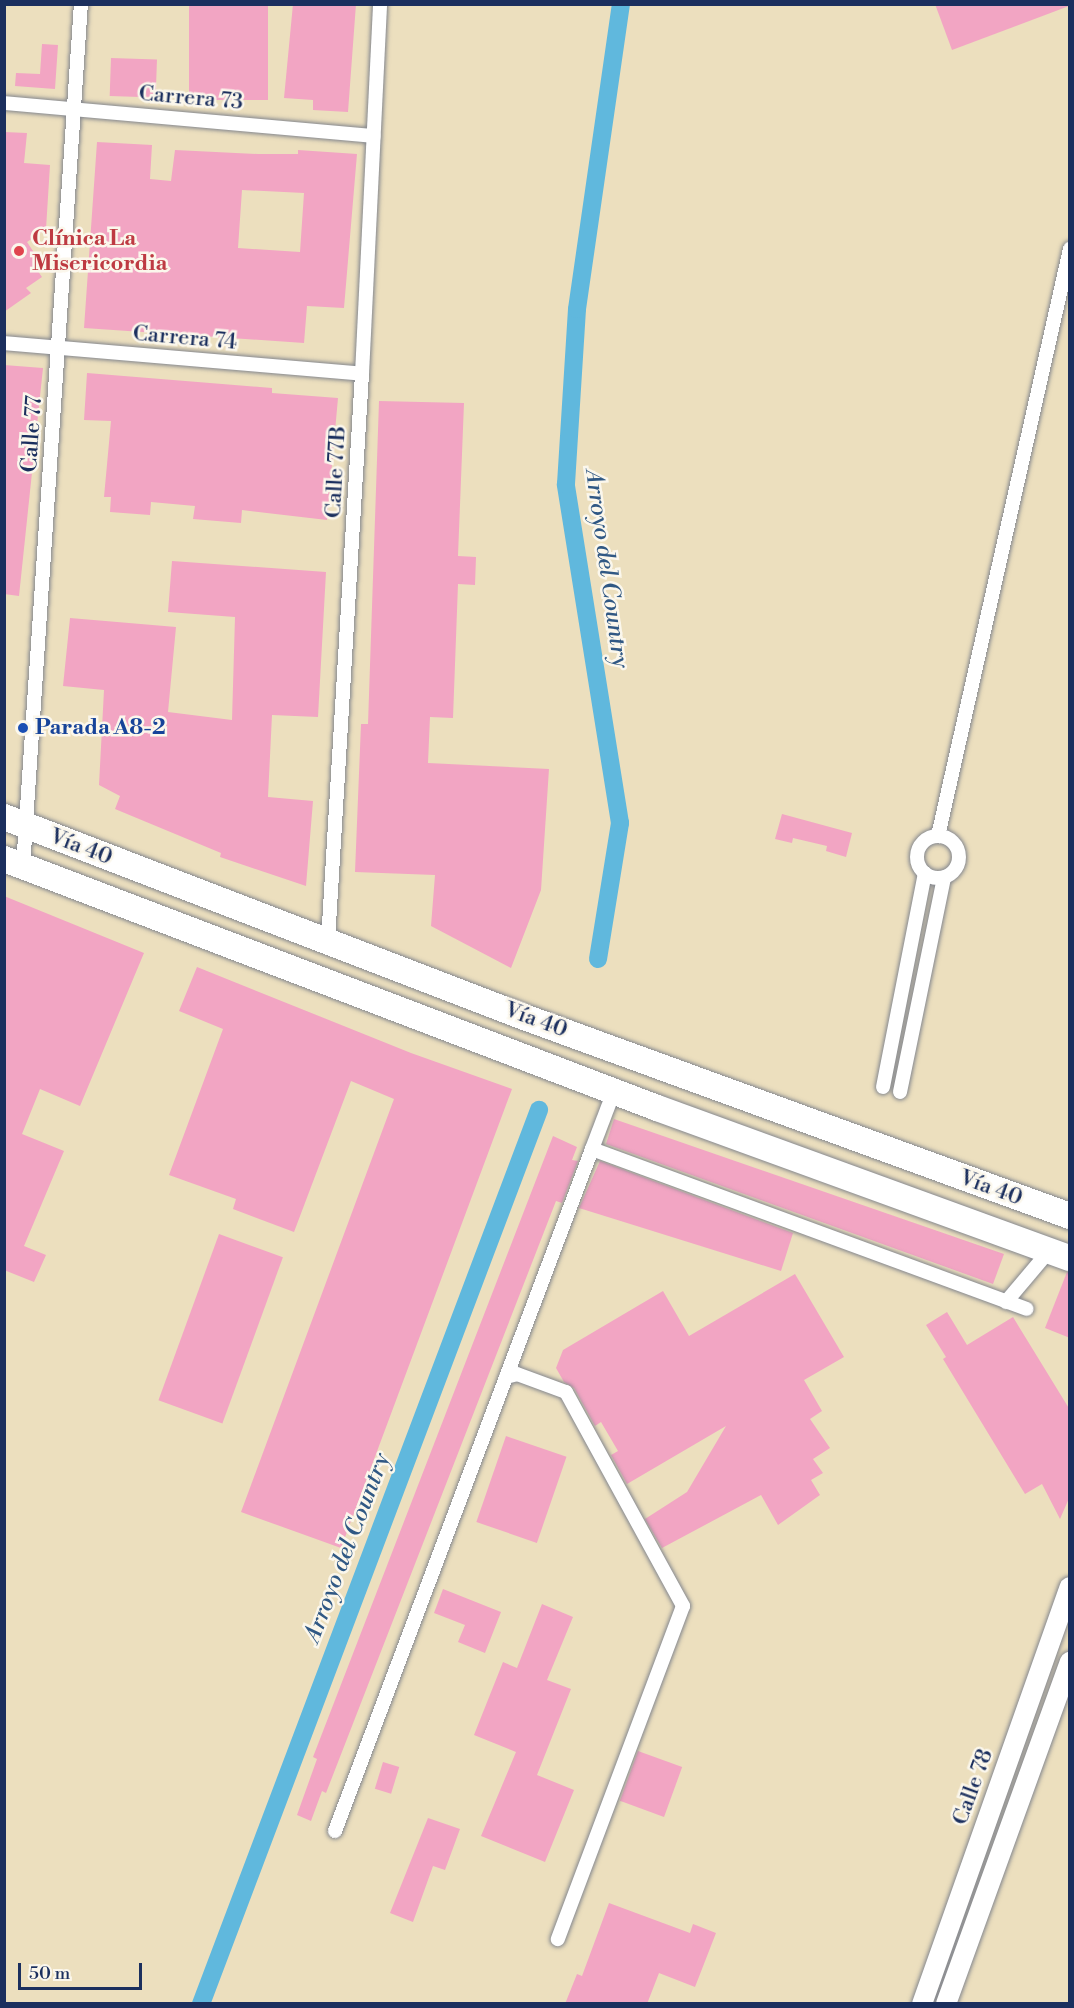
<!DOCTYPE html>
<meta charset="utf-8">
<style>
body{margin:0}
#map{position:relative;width:1074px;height:2008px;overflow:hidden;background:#ecdfbe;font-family:"Libre Bodoni",serif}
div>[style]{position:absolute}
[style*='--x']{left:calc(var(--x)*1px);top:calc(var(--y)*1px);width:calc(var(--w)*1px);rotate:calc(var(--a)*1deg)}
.canal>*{height:18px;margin:-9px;padding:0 9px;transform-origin:9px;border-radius:9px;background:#60b8dd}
.building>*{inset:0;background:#f2a5c3;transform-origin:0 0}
.roads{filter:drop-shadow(0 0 2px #84878e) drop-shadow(0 0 2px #84878e)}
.street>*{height:14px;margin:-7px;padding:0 7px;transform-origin:7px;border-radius:7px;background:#fff}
.street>.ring{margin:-7px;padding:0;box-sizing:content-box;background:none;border:14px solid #fff;border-radius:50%}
.secondary>*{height:20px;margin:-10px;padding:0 10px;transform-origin:10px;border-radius:10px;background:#fff}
.highway>*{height:26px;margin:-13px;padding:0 13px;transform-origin:13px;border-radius:13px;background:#fff}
.dots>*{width:16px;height:16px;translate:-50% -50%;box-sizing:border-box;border:3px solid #fbf7ec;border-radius:50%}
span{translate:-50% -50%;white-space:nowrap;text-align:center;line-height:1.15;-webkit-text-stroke:5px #fbf7ec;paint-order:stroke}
.street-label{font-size:22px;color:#1b2f5e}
.health-label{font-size:22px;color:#be3a42;font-weight:700}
.left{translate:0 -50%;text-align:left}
.transit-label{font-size:22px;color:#164399;font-weight:700}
.water-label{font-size:24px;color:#305884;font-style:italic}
.frame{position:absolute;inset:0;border:6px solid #1b2f5e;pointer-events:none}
.scale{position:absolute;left:18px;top:1963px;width:124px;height:27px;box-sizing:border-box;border:3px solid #1b2f5e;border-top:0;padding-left:8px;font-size:18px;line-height:21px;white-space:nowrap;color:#1b2f5e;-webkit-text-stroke:4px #fbf7ec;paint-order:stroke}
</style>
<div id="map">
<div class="canal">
<i style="--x:598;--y:959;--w:138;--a:-80.8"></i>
<i style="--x:620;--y:823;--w:343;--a:-99.1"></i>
<i style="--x:566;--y:484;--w:175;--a:-86.4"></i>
<i style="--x:577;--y:309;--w:308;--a:-81.8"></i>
<i style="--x:201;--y:2004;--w:956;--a:-69.29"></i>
</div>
<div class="building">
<i style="left:189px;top:4px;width:79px;height:96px"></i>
<i style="clip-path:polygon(293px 4px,356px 4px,348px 112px,313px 110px,313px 100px,284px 98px)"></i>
<i style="clip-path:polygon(935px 4px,1069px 4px,1069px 6px,952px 50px)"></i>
<i style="clip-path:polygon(42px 44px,58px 45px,55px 89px,15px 86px,16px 73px,40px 74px)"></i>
<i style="left:111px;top:58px;width:46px;height:38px;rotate:2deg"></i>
<i style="clip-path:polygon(4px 132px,27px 133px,24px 163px,50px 165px,46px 229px,27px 242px,39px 260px,33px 264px,42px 277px,26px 288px,31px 293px,4px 312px)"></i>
<i style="clip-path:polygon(evenodd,97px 142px,152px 145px,150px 179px,171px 181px,175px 150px,258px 154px,298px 154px,298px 150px,357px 154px,344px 308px,307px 306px,304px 343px,84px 328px,97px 142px,242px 190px,304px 193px,300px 252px,238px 248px,242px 190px)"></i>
<i style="clip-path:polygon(4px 365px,43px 368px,19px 596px,4px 594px)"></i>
<i style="clip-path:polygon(87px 373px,272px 388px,272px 393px,338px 398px,327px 520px,242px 510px,241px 523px,193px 519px,195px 506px,151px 502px,150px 515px,110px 512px,111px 497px,104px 497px,111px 421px,84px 420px)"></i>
<i style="clip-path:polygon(379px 401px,464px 403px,458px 556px,476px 557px,475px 585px,458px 584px,453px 718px,430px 717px,428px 763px,549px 769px,541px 890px,511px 968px,431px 926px,435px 875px,355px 872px,361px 724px,368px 724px)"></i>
<i style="clip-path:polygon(172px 561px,326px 572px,318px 717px,272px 715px,268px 797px,313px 801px,306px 886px,220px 857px,221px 853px,115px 809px,120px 796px,99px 785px,104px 690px,63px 686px,70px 618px,176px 627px,168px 712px,232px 720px,235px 617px,168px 612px)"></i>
<i style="clip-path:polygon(782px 814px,852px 833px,846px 857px,826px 851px,827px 846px,793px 838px,792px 843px,775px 839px)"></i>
<i style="clip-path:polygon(4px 896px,144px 953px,80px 1106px,40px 1089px,22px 1134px,64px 1151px,24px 1246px,46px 1255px,34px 1282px,4px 1270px)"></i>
<i style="clip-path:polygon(197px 967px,411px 1053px,512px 1089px,341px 1548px,241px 1512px,394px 1099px,351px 1081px,294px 1232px,233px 1209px,236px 1199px,169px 1175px,223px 1029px,179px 1011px)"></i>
<i style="clip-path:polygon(614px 1119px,1004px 1254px,993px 1284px,606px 1144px)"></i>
<i style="clip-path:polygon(553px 1136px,577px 1147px,572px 1160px,578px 1161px,562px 1203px,556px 1201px,326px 1793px,322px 1791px,311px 1821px,297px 1815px,317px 1759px,313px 1757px)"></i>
<i style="clip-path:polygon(600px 1161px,793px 1233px,781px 1271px,579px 1208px)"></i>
<i style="left:219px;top:1234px;width:68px;height:177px;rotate:20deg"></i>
<i style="clip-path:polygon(1067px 1272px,1070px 1273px,1070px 1338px,1045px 1328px)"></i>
<i style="clip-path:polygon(795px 1274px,844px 1357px,804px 1380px,822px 1411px,810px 1419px,830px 1448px,813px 1459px,823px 1473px,811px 1480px,820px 1495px,778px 1525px,761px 1495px,662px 1548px,645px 1519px,687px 1492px,726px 1426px,627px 1484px,611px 1455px,618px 1451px,601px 1422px,595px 1426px,574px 1388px,564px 1382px,556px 1368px,563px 1350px,663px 1291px,689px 1336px)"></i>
<i style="clip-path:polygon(947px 1312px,967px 1345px,1013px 1317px,1070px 1410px,1070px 1496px,1060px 1519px,1042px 1484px,1025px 1494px,943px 1359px,946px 1357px,926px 1325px)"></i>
<i style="left:506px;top:1436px;width:64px;height:91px;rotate:19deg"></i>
<i style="clip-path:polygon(443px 1589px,501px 1612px,485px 1653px,458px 1642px,465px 1625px,434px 1613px)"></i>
<i style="clip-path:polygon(542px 1604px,573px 1617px,547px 1680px,571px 1689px,537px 1775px,574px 1790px,545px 1862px,481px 1836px,516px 1752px,474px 1735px,503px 1662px,517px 1668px)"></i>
<i style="left:638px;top:1751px;width:47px;height:53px;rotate:20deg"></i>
<i style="left:383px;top:1762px;width:17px;height:28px;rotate:17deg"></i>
<i style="clip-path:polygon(428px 1818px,460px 1829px,445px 1870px,433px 1866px,413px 1922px,390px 1913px)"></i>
<i style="clip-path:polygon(609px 1903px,690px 1933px,693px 1924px,716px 1933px,695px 1987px,659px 1973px,647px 2004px,565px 2004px,577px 1974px,582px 1976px)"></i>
</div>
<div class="roads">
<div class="street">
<i style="--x:4;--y:103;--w:371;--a:5.1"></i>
<i style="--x:4;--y:343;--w:359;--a:4.9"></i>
<i style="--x:938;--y:836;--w:602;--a:-77.33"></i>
<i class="ring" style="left:917px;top:836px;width:28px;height:28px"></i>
<i style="--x:23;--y:867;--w:865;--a:-86.16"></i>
<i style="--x:328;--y:941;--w:568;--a:-86.57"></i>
<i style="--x:362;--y:374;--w:370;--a:-87.2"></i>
<i style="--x:883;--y:1087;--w:218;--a:-78.9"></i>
<i style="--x:900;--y:1092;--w:219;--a:-78.4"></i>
<i style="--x:592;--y:1149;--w:62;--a:-69.2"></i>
<i style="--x:1006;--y:1302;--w:67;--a:-49.9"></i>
<i style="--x:506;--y:1377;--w:11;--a:-15"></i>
<i style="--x:517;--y:1374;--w:52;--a:20.2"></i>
<i style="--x:566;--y:1392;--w:244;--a:61.3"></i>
<i style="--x:683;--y:1606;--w:356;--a:110.6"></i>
<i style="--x:335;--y:1831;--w:729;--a:-69.35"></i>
<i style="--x:592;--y:1149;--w:463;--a:20.2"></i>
</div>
<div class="secondary">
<i style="--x:922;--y:2004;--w:442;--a:-70.5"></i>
<i style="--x:946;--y:2004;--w:364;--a:-70.1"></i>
</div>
<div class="highway">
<i style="--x:4;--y:817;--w:557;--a:21.04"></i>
<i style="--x:524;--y:1017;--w:581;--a:20.03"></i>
<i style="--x:4;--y:859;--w:699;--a:20.87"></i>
<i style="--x:657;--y:1108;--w:439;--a:20"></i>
</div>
</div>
<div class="dots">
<i style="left:19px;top:251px;background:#e0444e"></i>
<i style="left:23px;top:728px;background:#1a4fb4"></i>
</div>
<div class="street-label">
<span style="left:191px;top:98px;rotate:5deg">Carrera 73</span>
<span style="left:185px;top:338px;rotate:5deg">Carrera 74</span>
<span style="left:32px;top:434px;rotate:-86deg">Calle 77</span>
<span style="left:336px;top:472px;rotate:-87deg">Calle 77B</span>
<span style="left:81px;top:847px;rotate:21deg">Vía 40</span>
<span style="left:536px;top:1020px;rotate:20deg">Vía 40</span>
<span style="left:991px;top:1188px;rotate:20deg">Vía 40</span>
<span style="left:973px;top:1787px;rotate:-70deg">Calle 78</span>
</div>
<div class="health-label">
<span class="left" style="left:32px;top:251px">Clínica La<br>Misericordia</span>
</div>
<div class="transit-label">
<span class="left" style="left:35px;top:728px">Parada A8-2</span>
</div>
<div class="water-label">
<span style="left:606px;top:569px;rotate:82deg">Arroyo del Country</span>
<span style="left:348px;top:1548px;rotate:-69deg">Arroyo del Country</span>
</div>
<div class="frame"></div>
<div class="scale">50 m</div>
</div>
